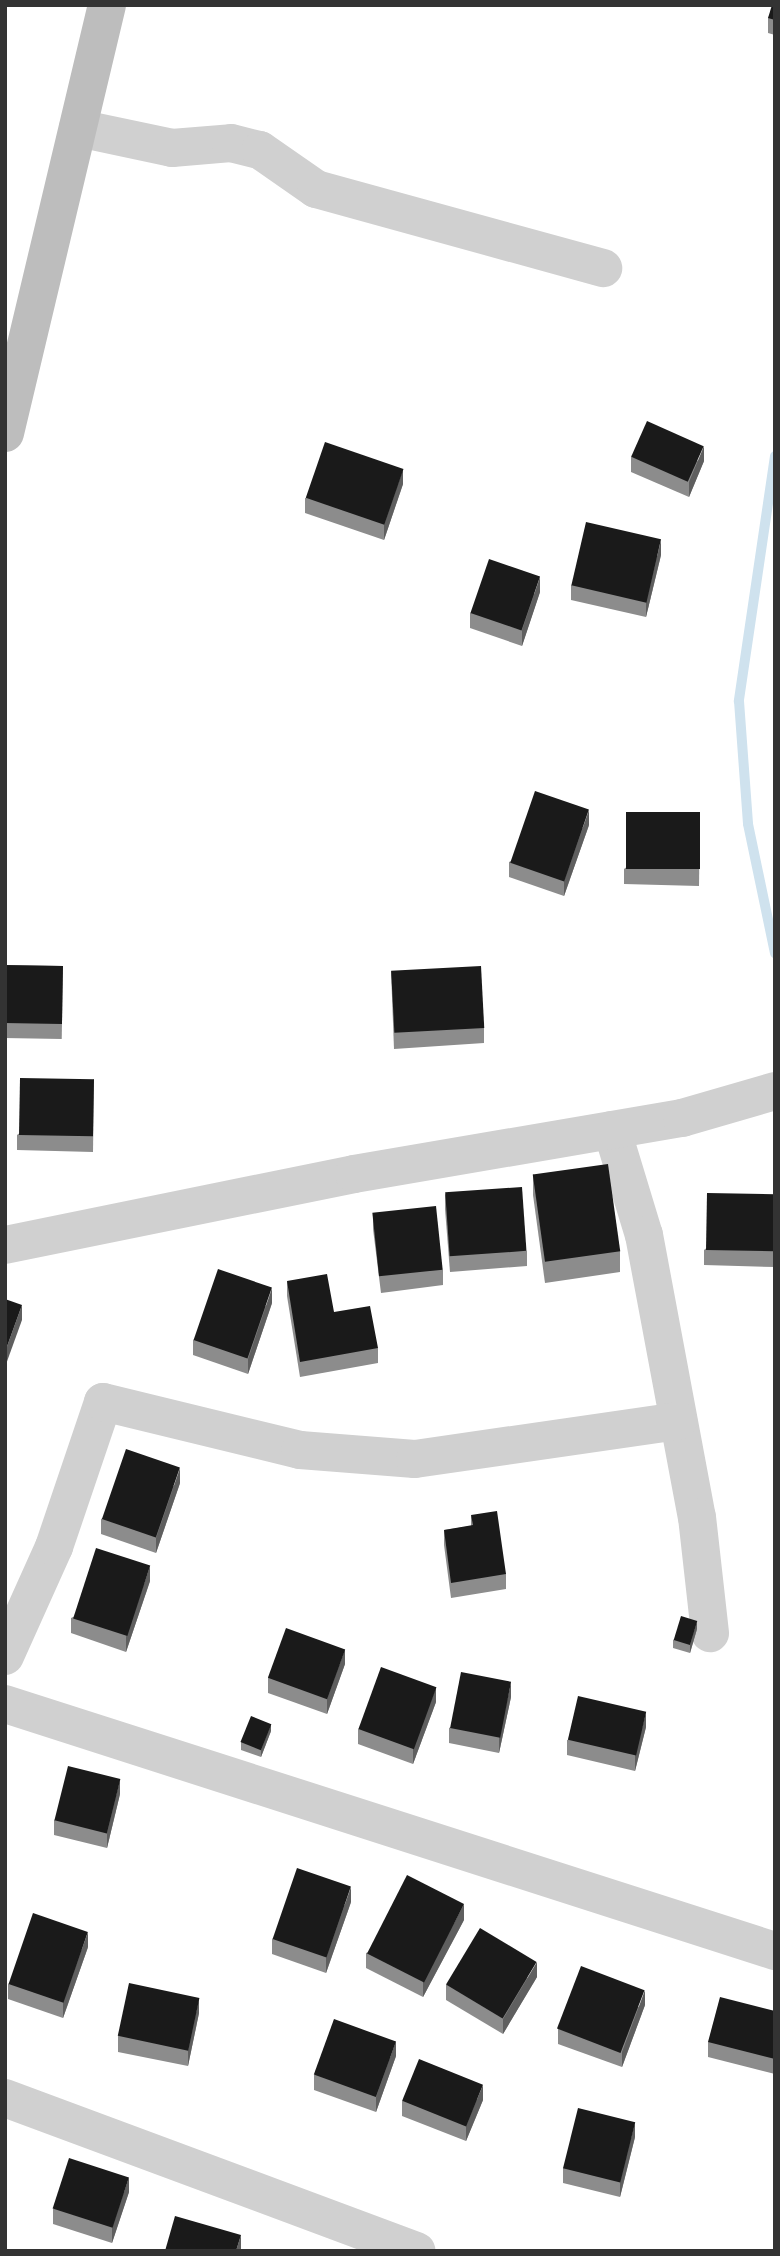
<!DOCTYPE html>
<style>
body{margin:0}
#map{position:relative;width:780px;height:2256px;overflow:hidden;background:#fff;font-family:Rubik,sans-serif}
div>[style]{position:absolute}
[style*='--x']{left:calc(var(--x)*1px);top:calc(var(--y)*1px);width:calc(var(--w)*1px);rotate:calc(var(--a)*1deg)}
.stream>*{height:10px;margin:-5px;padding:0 5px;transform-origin:5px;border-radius:5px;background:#cfe2ee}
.street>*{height:38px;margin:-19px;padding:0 19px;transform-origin:19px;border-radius:19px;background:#d0d0d0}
.secondary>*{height:38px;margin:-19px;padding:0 19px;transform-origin:19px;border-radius:19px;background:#bdbdbd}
.wall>*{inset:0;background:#8c8c8c;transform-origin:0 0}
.shaded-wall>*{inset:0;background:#5f5f5f}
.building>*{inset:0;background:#1a1a1a;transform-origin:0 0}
span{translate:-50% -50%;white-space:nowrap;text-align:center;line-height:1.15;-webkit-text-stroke:7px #fff;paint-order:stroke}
.frame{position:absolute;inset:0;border:7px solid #333;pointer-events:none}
</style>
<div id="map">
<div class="stream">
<i style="--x:775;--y:456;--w:248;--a:98.4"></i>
<i style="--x:739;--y:701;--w:123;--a:85.8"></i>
<i style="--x:748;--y:824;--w:132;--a:78.2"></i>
</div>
<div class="street">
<i style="--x:78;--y:128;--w:96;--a:12"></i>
<i style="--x:172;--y:148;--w:59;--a:-4.8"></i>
<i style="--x:231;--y:143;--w:30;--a:14"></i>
<i style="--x:260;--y:150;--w:68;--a:34.9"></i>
<i style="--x:316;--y:189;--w:298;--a:15.4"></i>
<i style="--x:612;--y:1130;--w:110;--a:73.1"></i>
<i style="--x:644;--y:1235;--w:287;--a:79.4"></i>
<i style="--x:697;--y:1517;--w:117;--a:83.6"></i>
<i style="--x:5;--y:1245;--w:356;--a:-11.5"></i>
<i style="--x:354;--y:1174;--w:333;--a:-9.7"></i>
<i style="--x:682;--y:1118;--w:97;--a:-16.2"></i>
<i style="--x:5;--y:1656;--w:120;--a:-65.8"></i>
<i style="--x:54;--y:1547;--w:153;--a:-71.3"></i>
<i style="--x:103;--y:1402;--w:203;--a:13.7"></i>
<i style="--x:300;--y:1450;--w:115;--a:4.5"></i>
<i style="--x:415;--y:1459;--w:266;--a:-8.2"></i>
<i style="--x:5;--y:1704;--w:809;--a:17.79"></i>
<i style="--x:5;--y:2098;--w:439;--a:20.4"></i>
</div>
<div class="secondary">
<i style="--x:5;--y:433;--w:440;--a:-76.6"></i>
</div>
<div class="wall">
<i style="clip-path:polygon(775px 5px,775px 35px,768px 33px,768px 18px)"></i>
<i style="clip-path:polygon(631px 457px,704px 461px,689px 497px,631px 472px)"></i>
<i style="clip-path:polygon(403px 484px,384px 540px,305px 513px,305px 498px)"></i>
<i style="clip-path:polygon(661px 555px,646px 617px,571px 600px,571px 585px)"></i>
<i style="clip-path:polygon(540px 592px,522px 646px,470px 628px,470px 613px)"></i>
<i style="clip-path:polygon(700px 812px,699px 886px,624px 884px,624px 869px)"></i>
<i style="clip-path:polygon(589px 825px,564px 896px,509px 877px,509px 862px)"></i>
<i style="left:5px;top:965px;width:58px;height:73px;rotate:1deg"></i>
<i style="clip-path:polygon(391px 971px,484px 1028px,484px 1043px,394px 1049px)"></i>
<i style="clip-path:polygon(94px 1079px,93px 1152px,17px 1150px,17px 1135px)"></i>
<i style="clip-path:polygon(533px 1174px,620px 1251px,620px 1272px,545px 1283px,533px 1195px)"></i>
<i style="clip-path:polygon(445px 1194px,527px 1251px,527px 1266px,450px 1272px,445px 1209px)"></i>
<i style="clip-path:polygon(775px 1194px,775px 1267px,704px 1265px,704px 1250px)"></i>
<i style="clip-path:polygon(373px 1214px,443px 1270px,443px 1285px,381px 1293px,373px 1229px)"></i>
<i style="clip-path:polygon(287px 1281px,334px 1312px,378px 1348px,378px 1363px,300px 1377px,287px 1296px)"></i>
<i style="clip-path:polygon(272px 1303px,248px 1374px,193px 1355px,193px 1340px)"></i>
<i style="clip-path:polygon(180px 1483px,156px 1553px,101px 1534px,101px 1519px)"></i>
<i style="clip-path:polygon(471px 1515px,506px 1574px,506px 1589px,451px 1598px,444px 1545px,444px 1530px,471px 1526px)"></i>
<i style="clip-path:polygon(150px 1581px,126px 1652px,71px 1633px,71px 1618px)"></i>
<i style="clip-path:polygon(697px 1629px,690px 1653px,673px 1648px,673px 1640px)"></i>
<i style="clip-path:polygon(345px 1664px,327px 1714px,268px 1693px,268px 1678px)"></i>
<i style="clip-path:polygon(511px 1697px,499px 1753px,449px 1743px,449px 1728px)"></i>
<i style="clip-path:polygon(436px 1702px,413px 1764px,358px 1744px,358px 1729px)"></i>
<i style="clip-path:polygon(646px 1727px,635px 1771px,567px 1755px,567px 1740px)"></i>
<i style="clip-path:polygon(271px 1731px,261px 1757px,241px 1750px,241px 1742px)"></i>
<i style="clip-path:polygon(120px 1794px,107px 1848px,54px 1835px,54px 1820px)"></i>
<i style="clip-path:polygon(351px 1902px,326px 1973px,272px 1954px,272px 1939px)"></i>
<i style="clip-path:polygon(464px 1920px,423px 1997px,366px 1968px,366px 1953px)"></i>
<i style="clip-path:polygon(88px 1947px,63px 2018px,8px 1999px,8px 1984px)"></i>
<i style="clip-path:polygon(537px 1977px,503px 2034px,446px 2000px,446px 1985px)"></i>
<i style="clip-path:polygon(645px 2005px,622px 2067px,558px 2044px,558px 2029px)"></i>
<i style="clip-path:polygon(775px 2011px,775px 2074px,708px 2057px,708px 2042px)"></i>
<i style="clip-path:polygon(199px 2013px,188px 2066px,118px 2052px,118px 2036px)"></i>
<i style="clip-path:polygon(396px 2056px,376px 2112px,314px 2090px,314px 2075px)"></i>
<i style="clip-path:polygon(483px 2100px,466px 2141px,402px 2116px,402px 2101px)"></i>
<i style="clip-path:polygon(635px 2137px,620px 2197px,563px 2183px,563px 2168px)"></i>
<i style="clip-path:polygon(129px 2192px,112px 2243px,53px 2224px,53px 2209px)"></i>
</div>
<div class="shaded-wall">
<i style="clip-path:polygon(704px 446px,704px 461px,689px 497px,689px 482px)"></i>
<i style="clip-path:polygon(403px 469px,403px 484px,384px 540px,384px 525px)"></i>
<i style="clip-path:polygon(661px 540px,661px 555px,646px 617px,646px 602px)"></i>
<i style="clip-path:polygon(540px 577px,540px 592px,522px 646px,522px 630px)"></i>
<i style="clip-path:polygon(589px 810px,589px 825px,564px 896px,564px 881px)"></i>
<i style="clip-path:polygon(272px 1288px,272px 1303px,248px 1374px,248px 1359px)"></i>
<i style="clip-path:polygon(22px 1305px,22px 1320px,5px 1367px,5px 1352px)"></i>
<i style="clip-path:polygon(180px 1468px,180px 1483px,156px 1553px,156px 1538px)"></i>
<i style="clip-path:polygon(150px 1566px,150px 1581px,126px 1652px,126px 1637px)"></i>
<i style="clip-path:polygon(697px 1621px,697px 1629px,690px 1653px,690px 1645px)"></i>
<i style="clip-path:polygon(345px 1649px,345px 1664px,327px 1714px,327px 1699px)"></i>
<i style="clip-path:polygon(511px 1682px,511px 1697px,499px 1753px,499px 1738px)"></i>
<i style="clip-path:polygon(436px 1687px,436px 1702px,413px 1764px,413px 1749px)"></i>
<i style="clip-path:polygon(646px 1712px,646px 1727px,635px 1771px,635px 1756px)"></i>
<i style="clip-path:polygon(271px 1724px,271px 1731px,261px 1757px,261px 1750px)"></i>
<i style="clip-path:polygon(120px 1779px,120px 1794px,107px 1848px,107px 1833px)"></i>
<i style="clip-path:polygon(351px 1887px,351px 1902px,326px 1973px,326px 1958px)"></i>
<i style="clip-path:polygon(464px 1904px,464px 1920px,423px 1997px,423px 1982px)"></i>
<i style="clip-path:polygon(88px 1932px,88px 1947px,63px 2018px,63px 2002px)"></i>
<i style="clip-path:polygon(537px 1962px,537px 1977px,503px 2034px,503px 2019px)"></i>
<i style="clip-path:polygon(645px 1990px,645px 2005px,622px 2067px,622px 2052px)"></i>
<i style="clip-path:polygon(199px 1998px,199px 2013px,188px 2066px,188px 2051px)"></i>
<i style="clip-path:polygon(396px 2041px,396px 2056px,376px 2112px,376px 2097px)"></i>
<i style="clip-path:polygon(483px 2085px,483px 2100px,466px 2141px,466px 2126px)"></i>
<i style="clip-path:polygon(635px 2122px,635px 2137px,620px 2197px,620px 2182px)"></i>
<i style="clip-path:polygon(129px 2177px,129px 2192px,112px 2243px,112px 2228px)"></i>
<i style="clip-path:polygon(241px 2235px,241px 2251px,236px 2251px)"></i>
</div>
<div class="building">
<i style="clip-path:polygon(772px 5px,775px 5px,775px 20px,768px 18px)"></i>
<i style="left:647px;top:421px;width:62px;height:39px;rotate:24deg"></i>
<i style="left:325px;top:442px;width:83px;height:59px;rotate:19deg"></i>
<i style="left:586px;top:522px;width:77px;height:65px;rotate:13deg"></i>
<i style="left:489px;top:559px;width:54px;height:57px;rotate:19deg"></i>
<i style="left:535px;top:791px;width:57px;height:76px;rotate:19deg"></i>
<i style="left:626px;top:812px;width:74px;height:57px"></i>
<i style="left:5px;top:965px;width:58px;height:58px;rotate:1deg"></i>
<i style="left:481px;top:966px;width:62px;height:90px;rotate:87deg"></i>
<i style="left:20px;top:1078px;width:74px;height:57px;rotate:1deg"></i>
<i style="left:608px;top:1164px;width:88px;height:76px;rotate:82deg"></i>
<i style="left:522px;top:1187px;width:64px;height:77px;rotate:86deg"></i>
<i style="left:707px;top:1193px;width:68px;height:57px;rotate:1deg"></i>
<i style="left:436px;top:1206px;width:64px;height:64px;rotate:84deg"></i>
<i style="left:218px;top:1269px;width:57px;height:75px;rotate:19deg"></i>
<i style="clip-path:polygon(327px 1274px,334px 1312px,370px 1306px,378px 1348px,300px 1362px,287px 1281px)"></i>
<i style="clip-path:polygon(5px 1299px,22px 1305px,5px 1352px)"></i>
<i style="left:126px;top:1449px;width:57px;height:74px;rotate:19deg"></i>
<i style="clip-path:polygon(497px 1511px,506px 1574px,451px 1583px,444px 1530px,473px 1525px,471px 1515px)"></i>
<i style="left:96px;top:1548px;width:57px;height:74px;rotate:18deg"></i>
<i style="left:681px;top:1616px;width:17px;height:25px;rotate:17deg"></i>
<i style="left:286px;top:1628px;width:63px;height:53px;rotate:20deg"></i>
<i style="left:381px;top:1667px;width:59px;height:66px;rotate:20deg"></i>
<i style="left:461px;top:1672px;width:51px;height:57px;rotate:11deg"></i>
<i style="left:578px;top:1696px;width:70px;height:45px;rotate:13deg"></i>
<i style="left:251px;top:1716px;width:22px;height:28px;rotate:22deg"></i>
<i style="left:68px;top:1766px;width:54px;height:56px;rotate:14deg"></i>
<i style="left:297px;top:1868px;width:57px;height:75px;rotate:19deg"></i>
<i style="left:407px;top:1875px;width:64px;height:88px;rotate:27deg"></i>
<i style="left:33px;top:1913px;width:58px;height:75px;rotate:19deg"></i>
<i style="left:480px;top:1928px;width:66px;height:66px;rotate:31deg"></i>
<i style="left:581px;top:1966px;width:68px;height:67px;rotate:21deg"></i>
<i style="left:129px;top:1983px;width:72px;height:54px;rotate:12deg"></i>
<i style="clip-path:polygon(720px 1997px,775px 2011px,775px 2059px,708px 2042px)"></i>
<i style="left:334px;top:2019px;width:66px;height:59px;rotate:20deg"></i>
<i style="left:419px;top:2059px;width:69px;height:45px;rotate:22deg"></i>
<i style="left:578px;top:2108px;width:59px;height:62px;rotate:14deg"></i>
<i style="left:69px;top:2158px;width:63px;height:53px;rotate:18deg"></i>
<i style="clip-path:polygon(175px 2216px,241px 2235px,236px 2251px,165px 2251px)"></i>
</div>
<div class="frame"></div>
</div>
